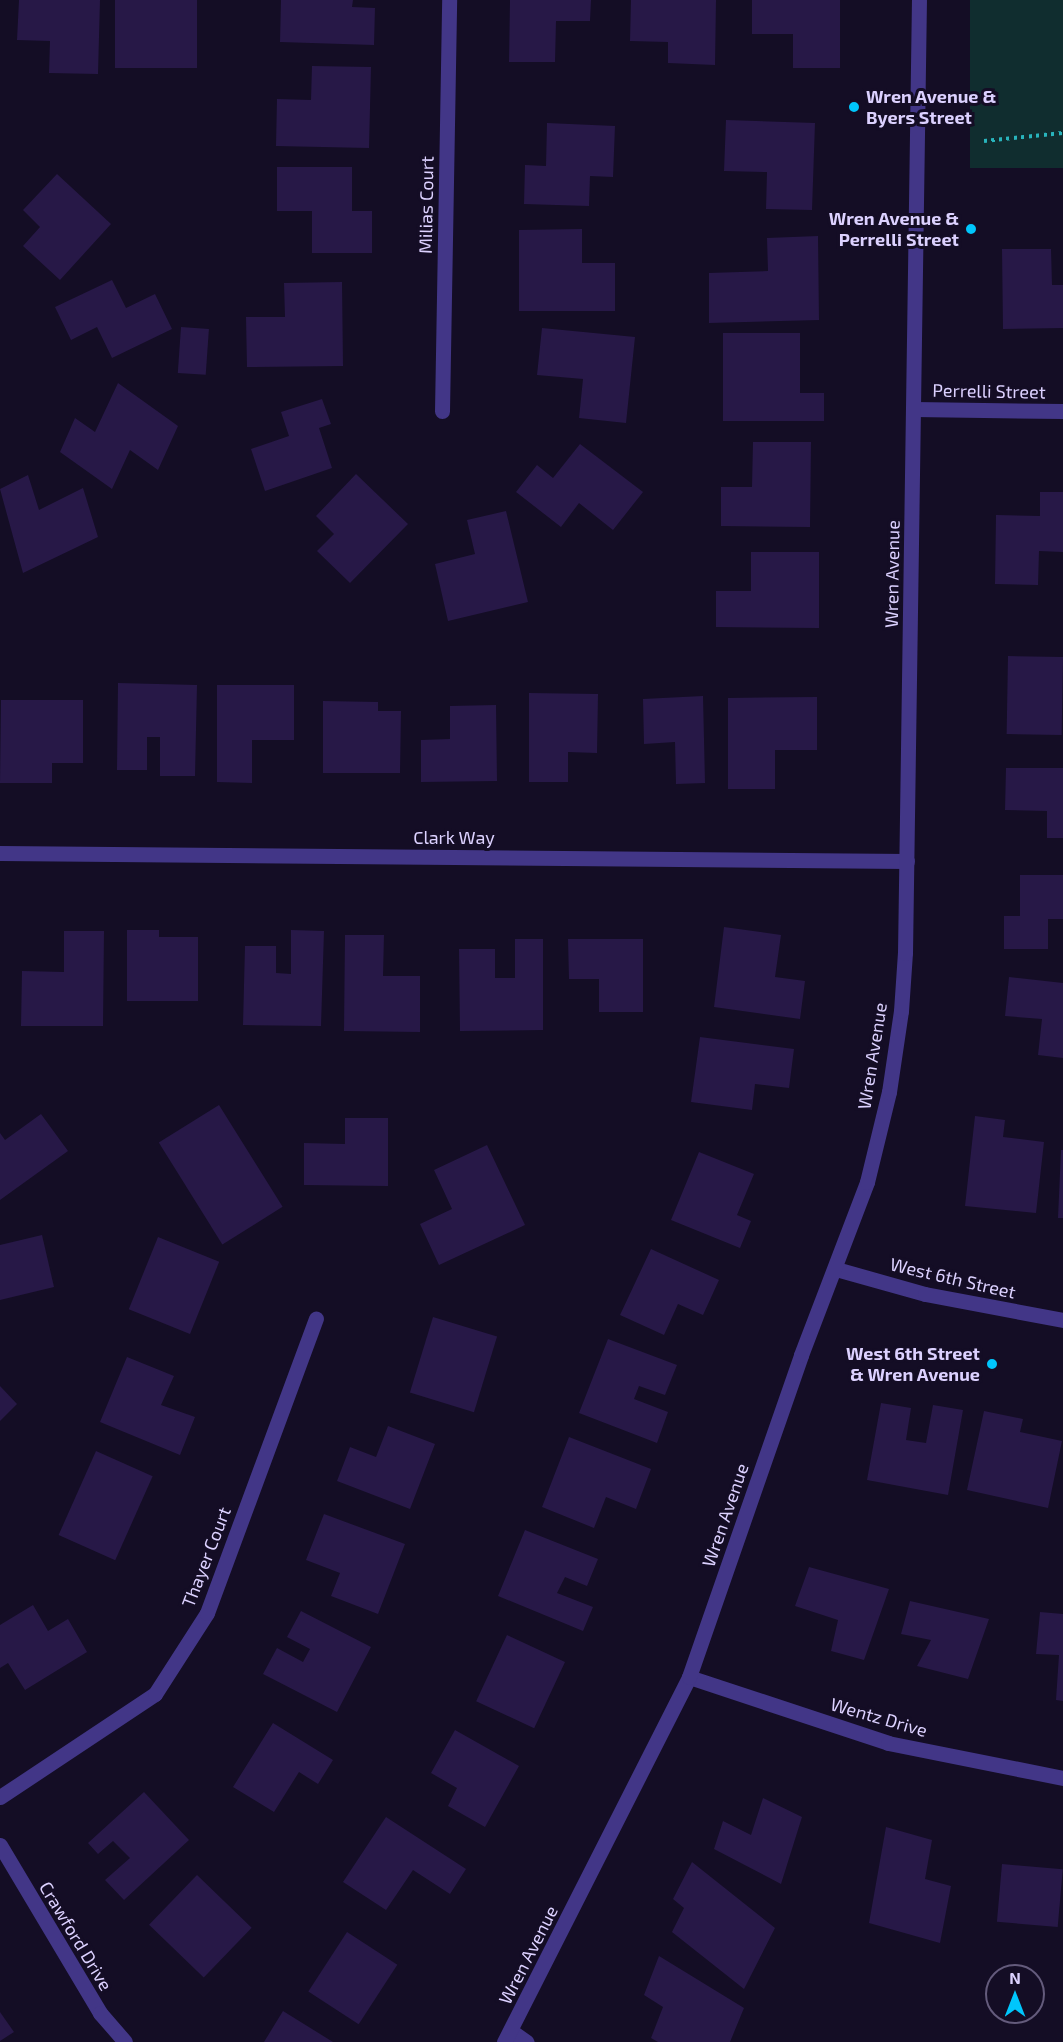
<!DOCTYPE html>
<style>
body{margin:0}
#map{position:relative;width:1063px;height:2042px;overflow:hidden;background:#140d25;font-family:"Exo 2",sans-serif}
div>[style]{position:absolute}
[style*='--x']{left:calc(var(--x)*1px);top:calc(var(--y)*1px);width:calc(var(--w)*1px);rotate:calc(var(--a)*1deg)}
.green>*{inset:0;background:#102d2f;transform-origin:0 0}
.building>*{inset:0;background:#271847;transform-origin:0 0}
.path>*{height:4px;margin-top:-2px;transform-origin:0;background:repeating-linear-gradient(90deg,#28b4bc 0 3px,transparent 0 7.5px)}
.minor>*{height:15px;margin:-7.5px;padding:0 7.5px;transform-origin:7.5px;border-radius:7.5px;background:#423687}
.tertiary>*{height:15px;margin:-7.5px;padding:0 7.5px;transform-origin:7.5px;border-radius:7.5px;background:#423687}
.dots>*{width:16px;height:16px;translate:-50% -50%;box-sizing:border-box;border:3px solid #140d25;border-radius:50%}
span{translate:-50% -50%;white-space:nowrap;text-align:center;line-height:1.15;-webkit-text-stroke:6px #140d25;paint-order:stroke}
.poi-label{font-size:18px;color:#dcd1ff;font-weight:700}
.left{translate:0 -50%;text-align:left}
.right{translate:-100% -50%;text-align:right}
.street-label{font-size:18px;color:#dcd1ff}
.north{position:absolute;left:985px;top:1964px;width:60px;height:60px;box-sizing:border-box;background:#140d25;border:2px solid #645b7c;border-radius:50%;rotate:0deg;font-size:16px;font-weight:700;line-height:24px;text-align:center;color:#dcd1ff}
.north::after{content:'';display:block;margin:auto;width:21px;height:27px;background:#00c6fc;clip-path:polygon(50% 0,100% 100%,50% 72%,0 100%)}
</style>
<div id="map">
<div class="green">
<i style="left:970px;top:0;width:93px;height:168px"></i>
</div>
<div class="building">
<i style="clip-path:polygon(19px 0,100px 0,98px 74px,49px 73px,50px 41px,17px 40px)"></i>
<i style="left:115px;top:0;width:82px;height:68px"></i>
<i style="clip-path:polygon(281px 0,353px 0,352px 7px,375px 8px,374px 45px,280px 42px)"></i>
<i style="clip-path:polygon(510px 0,591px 0,590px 21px,556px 21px,555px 62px,509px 62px)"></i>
<i style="clip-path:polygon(631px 0,716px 0,715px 65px,668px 63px,668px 42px,630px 41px)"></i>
<i style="clip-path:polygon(752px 0,840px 0,840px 68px,793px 68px,793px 34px,752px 34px)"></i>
<i style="clip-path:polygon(312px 66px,371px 67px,369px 148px,276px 146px,277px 99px,311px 100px)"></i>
<i style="clip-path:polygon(726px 120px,815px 123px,812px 210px,766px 209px,767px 172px,724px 171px)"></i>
<i style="clip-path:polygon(547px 123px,615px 126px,613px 177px,590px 176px,589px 206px,524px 204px,525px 165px,546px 166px)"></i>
<i style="clip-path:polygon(277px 167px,352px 167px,352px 211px,372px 211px,372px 253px,312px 253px,312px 211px,277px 211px)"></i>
<i style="clip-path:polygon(57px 174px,111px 224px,60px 280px,23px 246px,40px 227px,23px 210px)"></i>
<i style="clip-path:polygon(582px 229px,582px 263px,615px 263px,615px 311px,519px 311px,519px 230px)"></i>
<i style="clip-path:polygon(818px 236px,819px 320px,709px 323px,709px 273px,768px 271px,767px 238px)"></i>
<i style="clip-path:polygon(1002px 249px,1051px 249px,1052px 285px,1063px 285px,1063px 328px,1003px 329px)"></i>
<i style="clip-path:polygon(112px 280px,126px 308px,155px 294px,172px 329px,112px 358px,97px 327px,71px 340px,55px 307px)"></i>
<i style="clip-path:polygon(342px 282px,343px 366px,247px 367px,246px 317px,285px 317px,284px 283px)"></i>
<i style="left:181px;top:327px;width:28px;height:46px;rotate:4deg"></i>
<i style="clip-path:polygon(542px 328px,635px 337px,626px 423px,579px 418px,583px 379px,537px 375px)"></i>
<i style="clip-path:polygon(723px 333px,800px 333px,800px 393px,824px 393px,824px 421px,723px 421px)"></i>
<i style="clip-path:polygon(118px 383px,178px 426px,158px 470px,130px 450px,112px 489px,60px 452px,75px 418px,95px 432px)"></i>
<i style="clip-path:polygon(322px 399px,331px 424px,319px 428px,332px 468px,265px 491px,251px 449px,289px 436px,281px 412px)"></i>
<i style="clip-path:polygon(753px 442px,811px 442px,810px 527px,721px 526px,721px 487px,752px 487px)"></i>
<i style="clip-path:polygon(580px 444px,643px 492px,613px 530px,579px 503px,561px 527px,516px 492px,537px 465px,553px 478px)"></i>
<i style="clip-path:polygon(356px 474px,408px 524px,350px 583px,317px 551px,334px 534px,316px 516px)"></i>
<i style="clip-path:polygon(28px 475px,39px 510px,83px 488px,98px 537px,23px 573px,0 489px)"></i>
<i style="clip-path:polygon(1040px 492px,1063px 492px,1063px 552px,1039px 551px,1038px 585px,995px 584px,996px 515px,1040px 516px)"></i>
<i style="clip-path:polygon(506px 511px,528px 602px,448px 621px,435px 564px,475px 554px,467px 520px)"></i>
<i style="clip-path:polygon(751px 552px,819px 552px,819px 628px,716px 627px,716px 591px,751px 591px)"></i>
<i style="left:1008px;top:656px;width:55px;height:78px;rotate:1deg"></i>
<i style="clip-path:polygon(118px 683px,197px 685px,195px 776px,160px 776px,160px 737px,147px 737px,147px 770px,117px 770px)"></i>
<i style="clip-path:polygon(217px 685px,294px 685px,294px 740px,252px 740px,252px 783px,217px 782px)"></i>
<i style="clip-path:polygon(529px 693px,598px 694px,597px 753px,568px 752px,568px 782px,529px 782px)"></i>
<i style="clip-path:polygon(703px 696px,705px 783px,676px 784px,675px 742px,644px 744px,643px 699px)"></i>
<i style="clip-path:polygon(817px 697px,817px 750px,775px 750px,775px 789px,728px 789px,728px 698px)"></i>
<i style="clip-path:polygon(1px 700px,83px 700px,83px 763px,52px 763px,52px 783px,0 783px)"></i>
<i style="clip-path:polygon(323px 701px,378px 702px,378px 711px,401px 711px,400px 773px,323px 773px)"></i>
<i style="clip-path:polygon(496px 705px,497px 781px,421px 782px,421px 740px,450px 739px,450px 706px)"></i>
<i style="clip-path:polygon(1006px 768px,1063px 768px,1063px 838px,1047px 838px,1047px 811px,1005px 810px)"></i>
<i style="clip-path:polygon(1020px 875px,1063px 875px,1063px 919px,1048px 919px,1048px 949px,1004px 949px,1004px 916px,1020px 916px)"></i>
<i style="clip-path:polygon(724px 927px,781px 935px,775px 977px,805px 981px,800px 1019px,714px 1007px)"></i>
<i style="clip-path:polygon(127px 930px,159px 930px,159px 937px,198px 937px,198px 1001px,127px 1001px)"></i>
<i style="clip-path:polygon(291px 930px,324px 931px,321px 1026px,243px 1025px,245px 946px,276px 946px,276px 973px,291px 974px)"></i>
<i style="clip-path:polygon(64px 931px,104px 931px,103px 1026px,21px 1026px,22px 971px,64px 972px)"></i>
<i style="clip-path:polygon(345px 935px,384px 935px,383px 976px,420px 976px,420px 1032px,344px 1031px)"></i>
<i style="clip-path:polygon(515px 939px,543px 939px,543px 1030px,460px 1031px,459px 949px,495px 949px,495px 978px,515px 978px)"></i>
<i style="clip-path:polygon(568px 939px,643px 939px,643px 1012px,599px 1012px,599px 979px,569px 979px)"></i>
<i style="clip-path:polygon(1009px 977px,1063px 983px,1063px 1058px,1038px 1055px,1042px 1019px,1005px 1016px)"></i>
<i style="clip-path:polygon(700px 1037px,794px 1049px,789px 1088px,755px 1084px,752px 1110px,691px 1102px)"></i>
<i style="left:219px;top:1105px;width:120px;height:71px;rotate:58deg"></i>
<i style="clip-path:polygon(41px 1114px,68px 1151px,0 1200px,0 1133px,5px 1140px)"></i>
<i style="clip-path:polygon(975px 1116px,1005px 1120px,1003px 1137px,1044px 1142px,1036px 1213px,965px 1206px)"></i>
<i style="clip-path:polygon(345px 1118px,388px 1118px,388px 1186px,304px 1185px,304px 1143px,345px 1144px)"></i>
<i style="clip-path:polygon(487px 1145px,525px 1225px,439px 1265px,420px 1224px,452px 1209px,434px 1170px)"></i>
<i style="clip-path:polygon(1061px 1150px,1063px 1150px,1063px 1218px,1058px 1218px)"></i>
<i style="clip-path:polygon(699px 1152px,754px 1174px,737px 1215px,751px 1221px,740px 1248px,671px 1220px)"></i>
<i style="clip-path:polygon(42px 1235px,54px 1287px,0 1300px,0 1245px)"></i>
<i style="left:158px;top:1237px;width:66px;height:78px;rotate:22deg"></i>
<i style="clip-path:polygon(651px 1249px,719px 1280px,703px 1315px,678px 1304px,664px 1335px,620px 1315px)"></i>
<i style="left:433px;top:1317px;width:67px;height:79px;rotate:17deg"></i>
<i style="clip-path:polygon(608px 1339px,677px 1365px,665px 1395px,639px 1386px,634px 1399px,668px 1412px,657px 1443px,579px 1413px)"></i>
<i style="clip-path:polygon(127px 1357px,174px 1376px,161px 1405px,195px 1417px,180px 1455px,100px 1422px)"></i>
<i style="clip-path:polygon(0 1386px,17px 1404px,0 1421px)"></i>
<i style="clip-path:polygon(881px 1403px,911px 1408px,906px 1440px,926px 1443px,933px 1405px,963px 1410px,948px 1495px,867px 1480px)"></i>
<i style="clip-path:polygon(984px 1411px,1023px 1419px,1020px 1432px,1062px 1441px,1048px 1508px,967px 1490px)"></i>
<i style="clip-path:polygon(388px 1426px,435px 1444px,410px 1509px,337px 1481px,350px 1447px,376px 1457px)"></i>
<i style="clip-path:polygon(569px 1437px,651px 1469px,636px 1509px,606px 1497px,594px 1528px,542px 1507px)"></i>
<i style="left:96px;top:1451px;width:62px;height:92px;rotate:24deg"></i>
<i style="clip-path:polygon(324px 1514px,405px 1544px,378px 1614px,331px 1596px,340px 1573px,306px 1560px)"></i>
<i style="clip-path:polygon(525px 1530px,598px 1559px,587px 1586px,565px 1577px,557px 1593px,593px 1607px,583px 1631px,498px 1596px)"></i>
<i style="clip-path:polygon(809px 1567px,889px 1589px,864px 1660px,831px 1651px,838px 1620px,795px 1606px)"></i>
<i style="clip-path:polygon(910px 1601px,989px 1619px,968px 1679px,917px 1666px,931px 1640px,901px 1634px)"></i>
<i style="clip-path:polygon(33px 1605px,48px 1631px,68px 1619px,87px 1652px,25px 1690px,8px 1663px,0 1668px,0 1625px)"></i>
<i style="clip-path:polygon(301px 1611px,371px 1647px,337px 1712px,263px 1674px,277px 1648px,303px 1662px,310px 1649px,287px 1637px)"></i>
<i style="clip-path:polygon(1040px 1612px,1063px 1614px,1063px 1701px,1056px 1700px,1059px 1655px,1036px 1654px)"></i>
<i style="left:507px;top:1635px;width:64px;height:73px;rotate:25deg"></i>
<i style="clip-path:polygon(273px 1723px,333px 1760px,318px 1784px,299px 1772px,274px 1812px,233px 1787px)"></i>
<i style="clip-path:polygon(455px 1730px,519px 1766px,485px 1827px,448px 1806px,457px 1788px,431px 1773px)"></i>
<i style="clip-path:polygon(144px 1792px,189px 1840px,124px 1900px,105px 1880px,130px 1858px,113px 1841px,98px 1854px,88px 1843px)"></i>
<i style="clip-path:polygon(763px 1798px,802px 1817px,781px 1884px,714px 1849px,723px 1821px,751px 1835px)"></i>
<i style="clip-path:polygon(386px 1817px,466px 1869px,450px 1894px,413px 1870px,386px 1910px,343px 1882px)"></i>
<i style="clip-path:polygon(886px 1827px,932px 1840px,925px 1879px,951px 1886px,940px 1943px,869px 1923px)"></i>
<i style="clip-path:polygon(692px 1862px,775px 1928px,744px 1989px,672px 1932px,684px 1908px,673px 1899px)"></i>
<i style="left:1002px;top:1864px;width:61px;height:58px;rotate:5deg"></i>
<i style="left:197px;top:1875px;width:76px;height:69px;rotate:44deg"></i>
<i style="left:347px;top:1932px;width:60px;height:71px;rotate:33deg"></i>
<i style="clip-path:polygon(659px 1956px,744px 2008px,730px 2042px,658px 2042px,651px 2038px,663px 2007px,644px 1995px)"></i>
<i style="clip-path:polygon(283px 2011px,333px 2042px,264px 2042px)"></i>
<i style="clip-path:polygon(0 2012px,14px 2032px,0 2041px)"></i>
</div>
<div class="path">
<i style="--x:984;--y:141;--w:79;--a:-5.8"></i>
</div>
<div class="minor">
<i style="--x:914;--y:409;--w:149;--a:0.8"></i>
<i style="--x:442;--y:411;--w:411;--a:-89"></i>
<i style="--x:0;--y:853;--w:907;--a:0.51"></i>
<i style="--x:689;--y:1677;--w:210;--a:18.3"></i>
<i style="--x:888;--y:1743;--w:178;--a:11.3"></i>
<i style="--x:0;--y:1797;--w:186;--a:-33.6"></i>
<i style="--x:155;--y:1694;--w:96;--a:-57.3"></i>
<i style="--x:207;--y:1613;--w:314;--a:-69.7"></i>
<i style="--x:0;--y:1845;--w:196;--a:59.2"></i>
<i style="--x:100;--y:2013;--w:38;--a:49"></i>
<i style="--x:511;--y:2031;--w:19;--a:35"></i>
</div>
<div class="tertiary">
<i style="--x:836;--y:1269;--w:92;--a:15.7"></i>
<i style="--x:925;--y:1294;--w:140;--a:10.7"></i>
<i style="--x:504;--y:2042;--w:409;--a:-63.1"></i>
<i style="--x:689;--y:1677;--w:341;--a:-70.8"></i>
<i style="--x:801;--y:1355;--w:185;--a:-69.1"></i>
<i style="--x:867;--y:1182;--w:93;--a:-76.3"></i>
<i style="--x:889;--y:1092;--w:82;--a:-81.6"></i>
<i style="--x:901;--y:1011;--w:58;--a:-86.1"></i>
<i style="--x:905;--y:953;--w:953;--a:-89.16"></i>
</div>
<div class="dots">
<i style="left:854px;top:107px;background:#00c6fc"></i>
<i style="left:971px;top:229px;background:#00c6fc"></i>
<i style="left:992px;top:1364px;background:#00c6fc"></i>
</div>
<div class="poi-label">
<span class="left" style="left:866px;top:107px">Wren Avenue &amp;<br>Byers Street</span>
<span class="right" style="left:959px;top:229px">Wren Avenue &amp;<br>Perrelli Street</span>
<span class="right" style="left:980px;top:1364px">West 6th Street<br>&amp; Wren Avenue</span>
</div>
<div class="street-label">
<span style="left:426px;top:205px;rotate:-89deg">Milias Court</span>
<span style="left:989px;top:391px;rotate:1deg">Perrelli Street</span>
<span style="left:892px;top:574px;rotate:-89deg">Wren Avenue</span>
<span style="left:454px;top:837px">Clark Way</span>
<span style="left:872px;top:1056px;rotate:-81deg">Wren Avenue</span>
<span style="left:953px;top:1278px;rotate:13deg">West 6th Street</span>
<span style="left:725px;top:1515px;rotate:-71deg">Wren Avenue</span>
<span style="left:206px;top:1557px;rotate:-69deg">Thayer Court</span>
<span style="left:879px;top:1717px;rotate:16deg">Wentz Drive</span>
<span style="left:76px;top:1936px;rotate:59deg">Crawford Drive</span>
<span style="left:528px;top:1955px;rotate:-63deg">Wren Avenue</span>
</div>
<div class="north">N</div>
</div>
